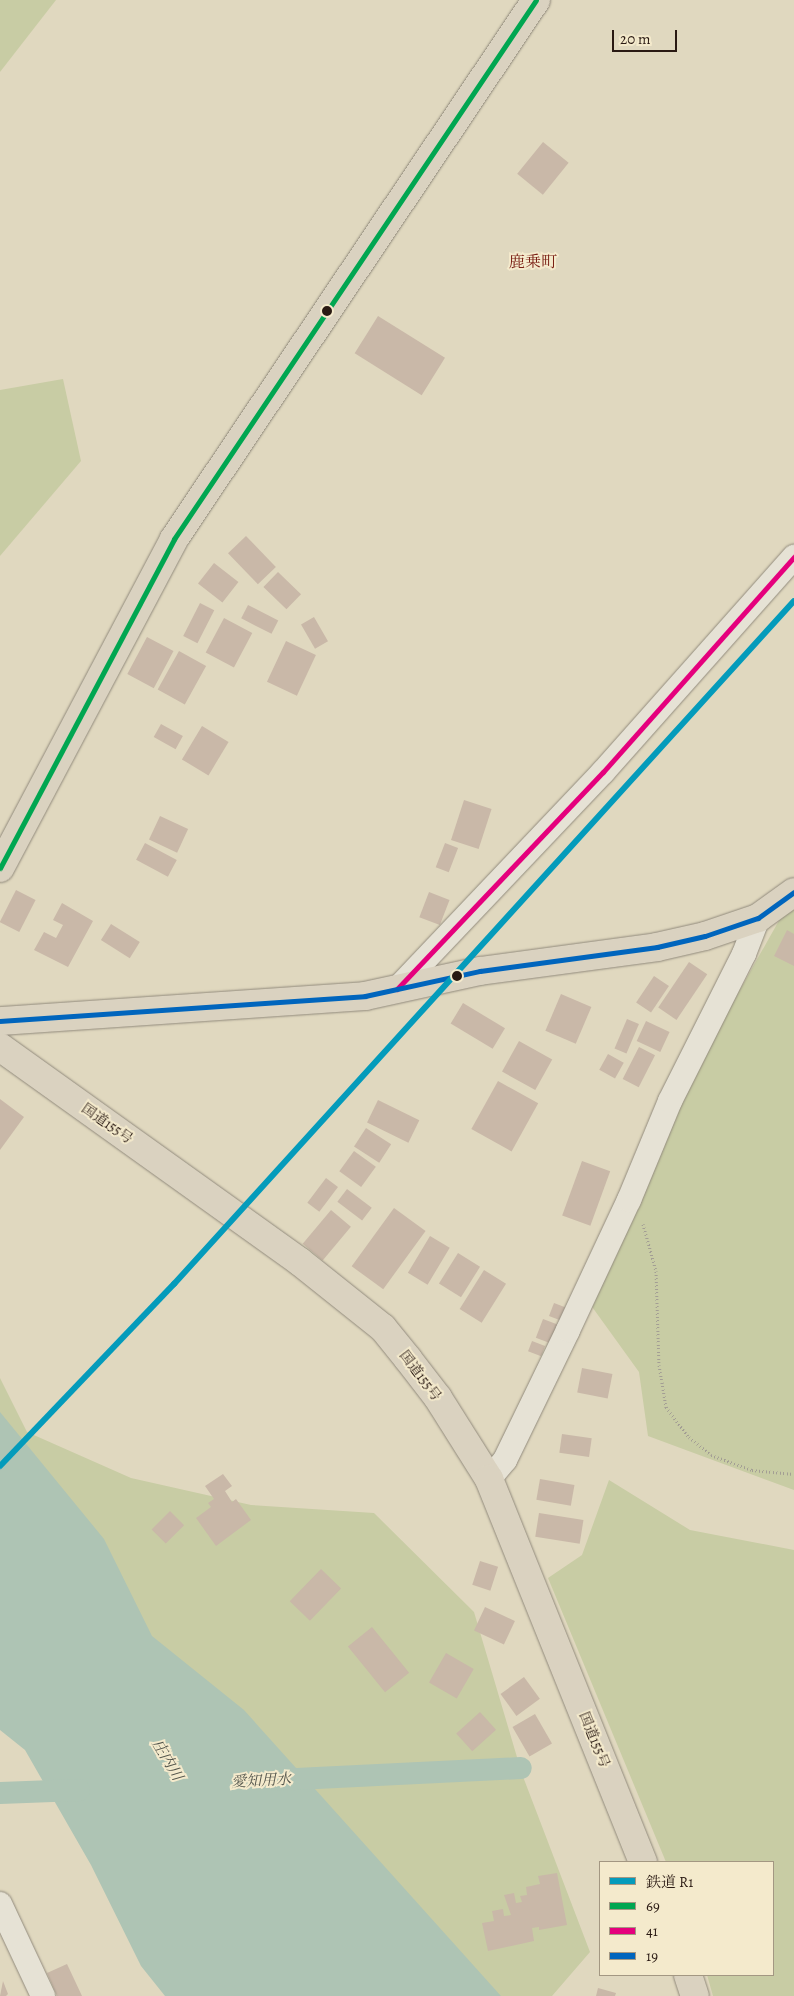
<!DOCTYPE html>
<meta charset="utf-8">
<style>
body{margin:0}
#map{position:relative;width:794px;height:1996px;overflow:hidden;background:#e0d8bf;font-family:Alegreya,"Noto Serif JP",serif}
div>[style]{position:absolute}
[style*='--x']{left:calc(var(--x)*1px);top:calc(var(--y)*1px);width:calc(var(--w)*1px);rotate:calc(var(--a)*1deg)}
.green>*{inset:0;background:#c8cca4}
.water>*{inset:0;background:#aec4b4}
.canal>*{height:22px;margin:-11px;padding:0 11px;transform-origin:11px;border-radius:11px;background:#aec4b4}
.building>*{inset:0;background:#c9b8a8;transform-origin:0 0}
.path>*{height:3px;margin-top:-1.5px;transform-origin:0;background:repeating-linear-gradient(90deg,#a39e94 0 1px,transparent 0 3.5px)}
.roads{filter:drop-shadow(0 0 1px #918a7c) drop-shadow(0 0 1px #918a7c)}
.minor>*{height:24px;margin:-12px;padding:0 12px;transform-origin:12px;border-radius:12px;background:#e6e2d5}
.primary>*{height:28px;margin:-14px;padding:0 14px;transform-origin:14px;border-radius:14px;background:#dad2c0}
.trunk>*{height:28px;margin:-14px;padding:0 14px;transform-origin:14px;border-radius:14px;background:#dad2c0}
.bus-1>*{height:5px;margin:-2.5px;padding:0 2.5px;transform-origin:2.5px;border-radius:2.5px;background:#00a651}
.bus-2>*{height:5px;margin:-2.5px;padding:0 2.5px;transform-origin:2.5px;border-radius:2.5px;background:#e5007d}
.bus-3>*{height:5px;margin:-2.5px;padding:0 2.5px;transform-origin:2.5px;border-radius:2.5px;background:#0065bd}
.rail-1>*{height:6px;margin:-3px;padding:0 3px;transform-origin:3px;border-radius:3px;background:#049bbb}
.dots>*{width:14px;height:14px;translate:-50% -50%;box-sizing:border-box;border:2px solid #f4eacc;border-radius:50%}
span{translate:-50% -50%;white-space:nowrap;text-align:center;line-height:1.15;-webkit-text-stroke:4px #f4eacc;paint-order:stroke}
.street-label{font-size:14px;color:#2a1a13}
.water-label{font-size:15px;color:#51534a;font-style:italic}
.quarter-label{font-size:16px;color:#7a1f14}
.legend{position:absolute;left:599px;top:1861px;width:175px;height:115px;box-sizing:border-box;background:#f4eacc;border:1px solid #a39782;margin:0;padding:6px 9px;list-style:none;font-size:15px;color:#2a1a13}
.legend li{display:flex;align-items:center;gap:10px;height:25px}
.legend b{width:25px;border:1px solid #a39782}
.scale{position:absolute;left:612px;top:30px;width:65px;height:22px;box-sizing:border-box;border:2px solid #2a1a13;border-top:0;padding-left:6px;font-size:15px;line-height:18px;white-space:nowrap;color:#2a1a13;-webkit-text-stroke:4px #f4eacc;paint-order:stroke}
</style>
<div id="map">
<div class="green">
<i style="clip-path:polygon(0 0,56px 0,0 72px)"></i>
<i style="clip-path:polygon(63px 379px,81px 461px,0 556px,0 390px)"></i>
<i style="clip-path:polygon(794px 907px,794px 1490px,648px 1436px,639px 1372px,590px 1304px,672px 1110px,781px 917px)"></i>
<i style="clip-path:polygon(0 1378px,27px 1432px,131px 1478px,251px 1505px,374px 1513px,474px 1612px,522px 1774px,590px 1952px,552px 1996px,292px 1996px,0 1584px)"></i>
<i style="clip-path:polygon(609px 1480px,690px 1530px,794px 1550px,794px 1996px,713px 1996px,707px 1975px,773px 1975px,773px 1862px,666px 1862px,548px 1578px,582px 1555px)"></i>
</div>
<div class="water">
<i style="clip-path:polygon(0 1412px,104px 1539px,152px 1636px,244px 1710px,501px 1996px,165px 1996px,141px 1966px,91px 1865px,25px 1750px,0 1730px)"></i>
</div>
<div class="canal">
<i style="--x:276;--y:1780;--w:245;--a:-2.8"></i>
<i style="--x:0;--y:1793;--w:79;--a:-2.2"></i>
</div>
<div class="building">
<i style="left:543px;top:142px;width:33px;height:41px;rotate:39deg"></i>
<i style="left:378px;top:316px;width:79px;height:44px;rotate:32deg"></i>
<i style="left:246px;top:536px;width:43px;height:25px;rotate:46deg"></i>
<i style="left:214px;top:563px;width:31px;height:26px;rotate:38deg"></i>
<i style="left:278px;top:572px;width:32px;height:21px;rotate:44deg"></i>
<i style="left:200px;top:603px;width:16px;height:37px;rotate:27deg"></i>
<i style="left:248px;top:605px;width:34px;height:15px;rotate:27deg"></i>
<i style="left:314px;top:617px;width:28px;height:15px;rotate:60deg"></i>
<i style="left:224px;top:618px;width:32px;height:39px;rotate:28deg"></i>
<i style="left:147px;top:637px;width:30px;height:42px;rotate:28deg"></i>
<i style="left:286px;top:641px;width:33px;height:45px;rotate:25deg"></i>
<i style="left:179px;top:651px;width:31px;height:44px;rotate:29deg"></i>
<i style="left:161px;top:724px;width:25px;height:15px;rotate:29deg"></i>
<i style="left:202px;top:726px;width:31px;height:39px;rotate:31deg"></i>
<i style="left:464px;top:800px;width:29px;height:42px;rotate:18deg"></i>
<i style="left:160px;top:816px;width:31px;height:26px;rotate:25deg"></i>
<i style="left:145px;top:843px;width:36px;height:19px;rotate:28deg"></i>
<i style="left:445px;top:843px;width:14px;height:26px;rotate:21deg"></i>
<i style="left:16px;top:890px;width:22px;height:36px;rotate:27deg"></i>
<i style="left:429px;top:892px;width:22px;height:27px;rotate:21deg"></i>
<i style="clip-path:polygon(62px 903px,93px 921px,68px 967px,34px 950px,44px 932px,56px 938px,63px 925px,53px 920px)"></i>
<i style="left:111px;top:924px;width:34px;height:19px;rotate:32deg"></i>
<i style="clip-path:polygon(787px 930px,794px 934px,794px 966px,774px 956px)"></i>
<i style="left:689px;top:962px;width:22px;height:55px;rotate:34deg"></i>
<i style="left:654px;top:976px;width:18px;height:32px;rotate:34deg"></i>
<i style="left:561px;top:994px;width:33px;height:40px;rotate:23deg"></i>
<i style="left:463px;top:1003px;width:49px;height:24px;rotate:31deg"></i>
<i style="left:627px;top:1019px;width:13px;height:32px;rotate:23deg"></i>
<i style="left:646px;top:1021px;width:26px;height:22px;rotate:25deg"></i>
<i style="left:519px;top:1041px;width:38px;height:35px;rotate:29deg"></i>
<i style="left:639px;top:1047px;width:18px;height:36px;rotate:27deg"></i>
<i style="left:608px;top:1054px;width:18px;height:18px;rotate:29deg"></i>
<i style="left:498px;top:1081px;width:46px;height:55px;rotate:29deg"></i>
<i style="clip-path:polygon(0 1099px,24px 1117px,0 1150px)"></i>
<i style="left:378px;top:1100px;width:46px;height:25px;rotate:26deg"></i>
<i style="left:366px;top:1128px;width:30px;height:22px;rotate:33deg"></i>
<i style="left:354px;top:1151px;width:27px;height:25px;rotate:36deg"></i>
<i style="left:582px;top:1161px;width:30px;height:58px;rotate:20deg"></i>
<i style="left:326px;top:1178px;width:15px;height:31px;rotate:37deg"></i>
<i style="left:347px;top:1189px;width:31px;height:16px;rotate:37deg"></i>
<i style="left:394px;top:1208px;width:39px;height:72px;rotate:36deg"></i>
<i style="left:331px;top:1210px;width:26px;height:44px;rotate:40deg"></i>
<i style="left:430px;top:1236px;width:23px;height:43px;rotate:31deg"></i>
<i style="left:458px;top:1253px;width:26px;height:36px;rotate:32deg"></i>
<i style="left:484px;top:1270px;width:26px;height:46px;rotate:32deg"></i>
<i style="left:554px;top:1303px;width:14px;height:14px;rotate:21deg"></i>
<i style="left:543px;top:1319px;width:17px;height:20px;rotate:21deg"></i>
<i style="left:532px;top:1341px;width:14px;height:11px;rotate:21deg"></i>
<i style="left:582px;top:1368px;width:31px;height:25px;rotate:11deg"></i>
<i style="left:562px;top:1434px;width:30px;height:19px;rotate:8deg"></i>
<i style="clip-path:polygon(223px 1474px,232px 1486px,225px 1491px,232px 1502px,236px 1499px,251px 1520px,216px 1546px,196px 1518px,211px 1507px,208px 1503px,214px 1499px,205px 1486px)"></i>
<i style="left:540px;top:1479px;width:35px;height:21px;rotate:10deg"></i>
<i style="left:170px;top:1511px;width:20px;height:26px;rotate:45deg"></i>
<i style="left:539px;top:1513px;width:45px;height:24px;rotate:9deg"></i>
<i style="left:480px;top:1561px;width:19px;height:25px;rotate:18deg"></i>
<i style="left:321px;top:1569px;width:28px;height:45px;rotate:44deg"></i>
<i style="left:485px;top:1607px;width:33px;height:26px;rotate:25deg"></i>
<i style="left:372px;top:1627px;width:59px;height:31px;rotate:51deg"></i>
<i style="left:446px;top:1653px;width:32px;height:34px;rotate:30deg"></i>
<i style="left:524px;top:1677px;width:27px;height:29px;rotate:54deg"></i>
<i style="left:480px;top:1712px;width:24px;height:32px;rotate:48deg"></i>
<i style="left:535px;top:1714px;width:34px;height:26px;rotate:60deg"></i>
<i style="clip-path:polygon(557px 1873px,567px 1925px,539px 1930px,539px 1927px,532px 1928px,534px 1941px,488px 1951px,482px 1923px,494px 1921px,492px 1911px,503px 1909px,504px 1916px,511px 1915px,504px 1895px,514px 1893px,516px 1903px,522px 1902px,520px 1896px,527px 1895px,526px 1887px,540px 1884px,538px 1876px)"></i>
<i style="clip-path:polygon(67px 1964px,82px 1996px,57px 1996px,47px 1973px)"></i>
<i style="clip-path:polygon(3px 1981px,8px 1994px,6px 1996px,0 1996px)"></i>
<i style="clip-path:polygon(598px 1988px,616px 1993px,615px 1996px,596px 1996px)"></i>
</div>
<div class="path">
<i style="--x:643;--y:1224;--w:49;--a:74.5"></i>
<i style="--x:656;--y:1271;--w:94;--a:88.2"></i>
<i style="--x:659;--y:1365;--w:43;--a:80.5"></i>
<i style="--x:666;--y:1407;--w:38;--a:53"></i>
<i style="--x:689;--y:1437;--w:28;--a:39"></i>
<i style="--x:711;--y:1455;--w:44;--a:20.1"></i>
<i style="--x:752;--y:1470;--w:42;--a:5.4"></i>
</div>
<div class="roads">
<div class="minor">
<i style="--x:397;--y:989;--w:299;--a:-46.5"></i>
<i style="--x:603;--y:772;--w:288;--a:-48.4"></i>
<i style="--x:489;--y:1479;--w:25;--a:-50"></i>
<i style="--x:505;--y:1460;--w:144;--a:-64.1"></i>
<i style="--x:568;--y:1330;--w:144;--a:-64.9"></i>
<i style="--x:629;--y:1200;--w:107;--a:-67.5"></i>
<i style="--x:670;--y:1101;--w:165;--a:-63.3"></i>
<i style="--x:744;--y:954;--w:39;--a:-69"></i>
<i style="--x:0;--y:1904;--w:102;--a:64.9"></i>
</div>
<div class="primary">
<i style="--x:0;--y:868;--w:372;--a:-62.1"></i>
<i style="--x:174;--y:539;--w:649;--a:-56.11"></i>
</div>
<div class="trunk">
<i style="--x:0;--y:1021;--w:366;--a:-3.9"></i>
<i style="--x:365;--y:996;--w:118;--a:-12.3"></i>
<i style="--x:480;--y:971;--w:179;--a:-7.7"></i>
<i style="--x:657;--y:947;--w:49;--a:-12.9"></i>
<i style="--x:705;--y:936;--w:56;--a:-18.8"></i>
<i style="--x:758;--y:918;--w:44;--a:-35.8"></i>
<i style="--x:0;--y:1047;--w:368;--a:35.6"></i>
<i style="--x:299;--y:1261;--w:107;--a:38.6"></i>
<i style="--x:383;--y:1328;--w:40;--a:51"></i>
<i style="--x:408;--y:1359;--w:49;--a:52.4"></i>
<i style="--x:438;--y:1398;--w:96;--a:57.8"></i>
<i style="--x:489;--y:1479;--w:413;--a:68.1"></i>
<i style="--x:688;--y:1975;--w:22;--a:72"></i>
</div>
</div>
<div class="bus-1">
<i style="--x:0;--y:868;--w:372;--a:-62.1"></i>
<i style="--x:174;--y:539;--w:649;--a:-56.11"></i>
</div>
<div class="bus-2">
<i style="--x:397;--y:989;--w:299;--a:-46.5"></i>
<i style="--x:603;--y:772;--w:288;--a:-48.4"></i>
</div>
<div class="bus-3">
<i style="--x:0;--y:1021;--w:366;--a:-3.9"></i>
<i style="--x:365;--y:996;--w:118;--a:-12.3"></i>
<i style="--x:480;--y:971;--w:179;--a:-7.7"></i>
<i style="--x:657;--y:947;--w:49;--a:-12.9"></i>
<i style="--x:705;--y:936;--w:56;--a:-18.8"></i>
<i style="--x:758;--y:918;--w:44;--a:-35.8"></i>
</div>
<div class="rail-1">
<i style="--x:0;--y:1466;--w:252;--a:-46.3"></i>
<i style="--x:174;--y:1284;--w:922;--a:-47.77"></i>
</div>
<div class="dots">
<i style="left:327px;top:311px;background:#2a1a13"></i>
<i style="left:457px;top:976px;background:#2a1a13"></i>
</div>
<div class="street-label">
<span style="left:107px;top:1124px;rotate:35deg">国道155号</span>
<span style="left:420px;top:1376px;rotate:53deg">国道155号</span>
<span style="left:594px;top:1740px;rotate:68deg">国道155号</span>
</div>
<div class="water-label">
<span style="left:167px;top:1760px;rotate:59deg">庄内川</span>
<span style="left:261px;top:1781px;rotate:-3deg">愛知用水</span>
</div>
<div class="quarter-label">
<span style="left:533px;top:262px">鹿乗町</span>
</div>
<ul class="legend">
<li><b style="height:6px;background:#049bbb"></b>鉄道 R1</li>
<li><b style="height:6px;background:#00a651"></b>69</li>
<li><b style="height:6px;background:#e5007d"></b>41</li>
<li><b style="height:6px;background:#0065bd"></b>19</li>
</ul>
<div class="scale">20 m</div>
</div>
